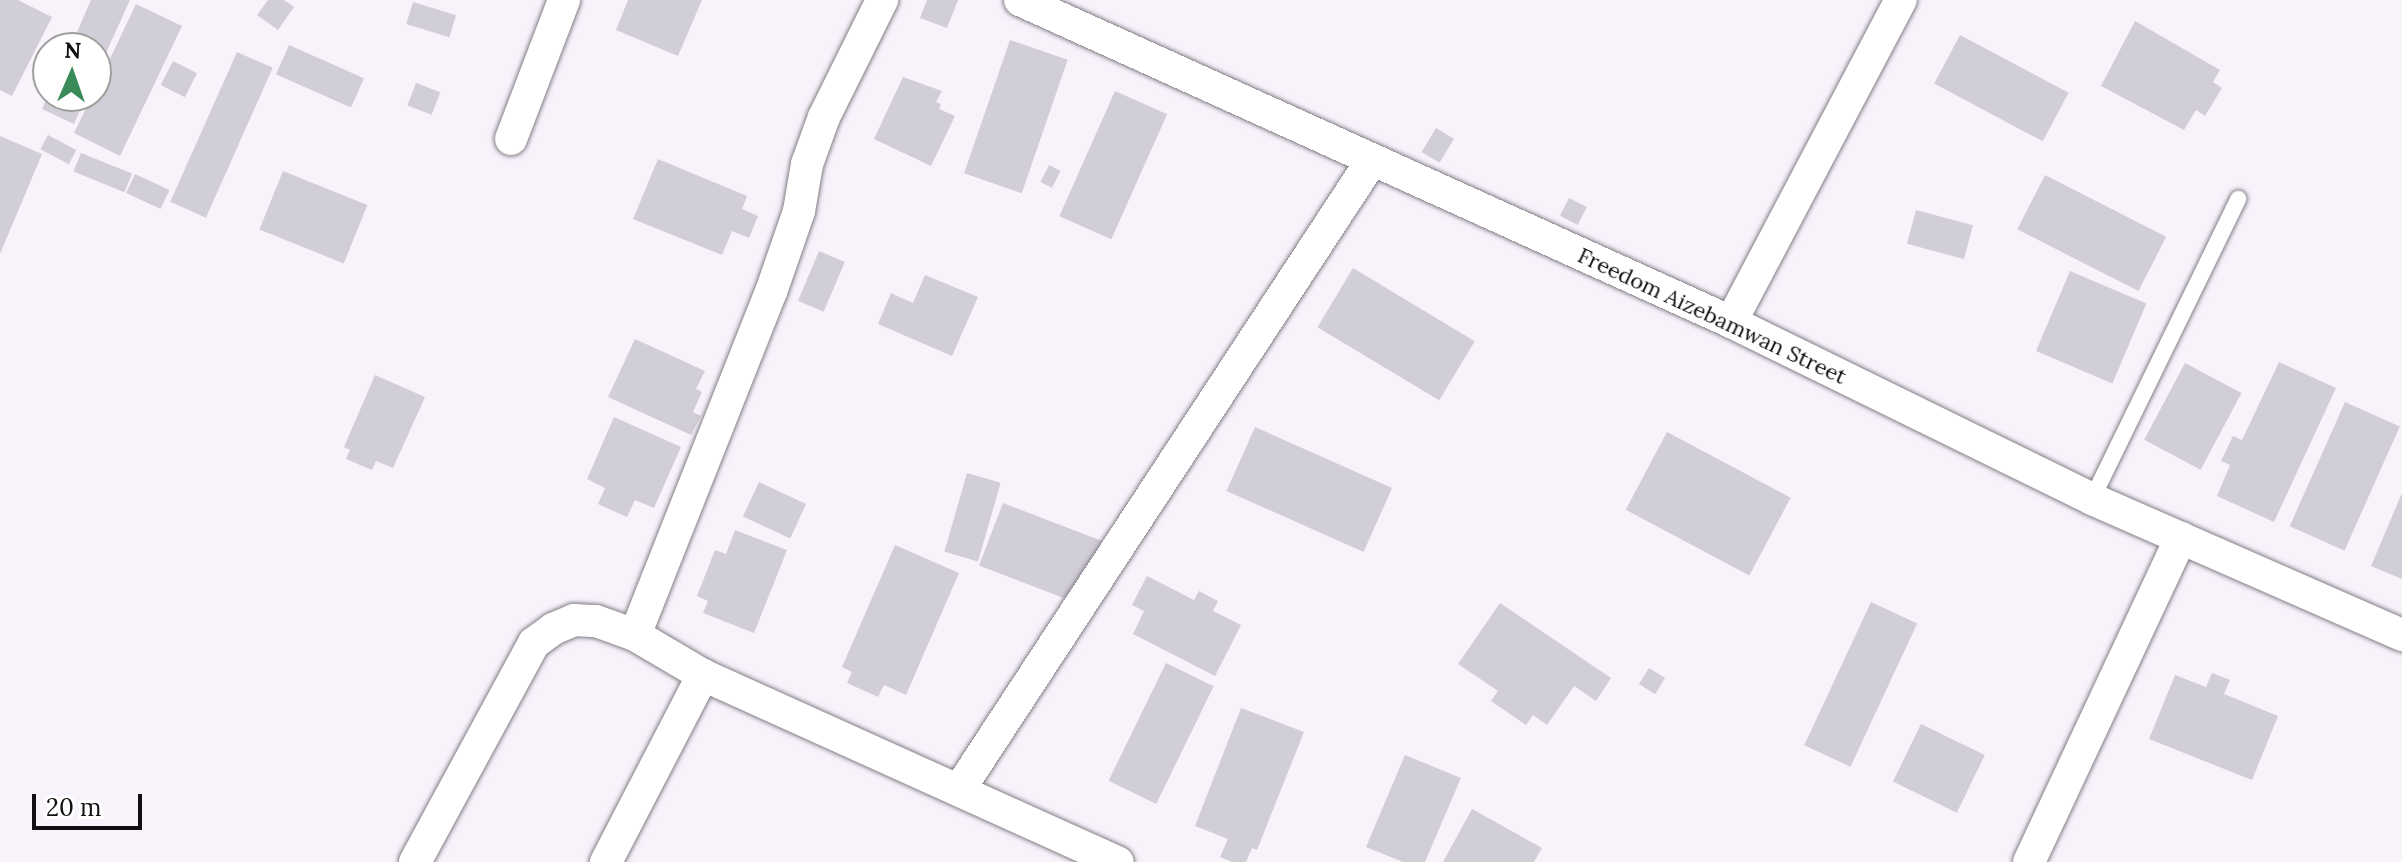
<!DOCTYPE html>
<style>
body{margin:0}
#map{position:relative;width:2402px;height:862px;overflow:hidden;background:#f8f2fb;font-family:Lora,serif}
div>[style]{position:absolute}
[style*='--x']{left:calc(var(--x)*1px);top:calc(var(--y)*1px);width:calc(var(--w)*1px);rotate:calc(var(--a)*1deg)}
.building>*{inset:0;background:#d1ced7;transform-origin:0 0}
.roads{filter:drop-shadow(0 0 2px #837e86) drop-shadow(0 0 2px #837e86)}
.service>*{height:16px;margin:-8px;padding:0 8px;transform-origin:8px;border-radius:8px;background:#fff}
.minor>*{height:32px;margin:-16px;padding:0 16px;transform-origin:16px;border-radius:16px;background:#fff}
span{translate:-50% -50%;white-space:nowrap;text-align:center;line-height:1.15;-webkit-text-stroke:8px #fff;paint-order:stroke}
.street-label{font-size:22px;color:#110f11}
.north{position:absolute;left:32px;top:32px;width:80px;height:80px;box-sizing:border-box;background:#fff;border:2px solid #a09fa0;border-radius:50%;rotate:2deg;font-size:22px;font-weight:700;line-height:32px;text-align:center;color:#110f11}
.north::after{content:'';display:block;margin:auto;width:28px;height:36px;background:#3b8a5a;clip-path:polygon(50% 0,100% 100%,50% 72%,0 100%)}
.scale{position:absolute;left:32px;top:794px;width:110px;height:36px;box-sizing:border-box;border:4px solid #110f11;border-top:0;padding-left:10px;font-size:24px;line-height:28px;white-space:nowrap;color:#110f11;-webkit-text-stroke:6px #fff;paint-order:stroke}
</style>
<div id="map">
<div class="building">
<i style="clip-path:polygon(0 0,18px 0,52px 17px,12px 96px,0 90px)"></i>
<i style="clip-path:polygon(91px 0,130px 0,96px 75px,96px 48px,70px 48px)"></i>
<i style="clip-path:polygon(268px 0,284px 0,294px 7px,278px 30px,257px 15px)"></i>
<i style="clip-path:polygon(628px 0,702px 0,678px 56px,616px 30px)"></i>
<i style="clip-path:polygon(927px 0,958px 0,947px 28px,920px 18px)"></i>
<i style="left:413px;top:2px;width:45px;height:23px;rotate:17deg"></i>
<i style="clip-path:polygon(136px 4px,182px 26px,120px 156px,74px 133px,92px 96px,96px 96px,96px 88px)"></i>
<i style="clip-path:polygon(2135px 21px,2220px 70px,2213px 82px,2222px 88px,2205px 116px,2196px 110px,2184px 130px,2101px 86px)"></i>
<i style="left:1960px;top:35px;width:123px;height:55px;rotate:28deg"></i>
<i style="left:1010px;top:40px;width:61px;height:141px;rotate:19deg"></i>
<i style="left:289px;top:45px;width:82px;height:32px;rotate:24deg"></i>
<i style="left:237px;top:52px;width:39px;height:164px;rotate:24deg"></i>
<i style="left:173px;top:61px;width:27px;height:27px;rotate:27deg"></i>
<i style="clip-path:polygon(903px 77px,942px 91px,936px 102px,941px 104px,939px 109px,955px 116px,931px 166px,874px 139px)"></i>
<i style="left:416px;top:83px;width:26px;height:24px;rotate:21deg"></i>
<i style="left:1115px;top:91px;width:57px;height:137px;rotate:24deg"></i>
<i style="clip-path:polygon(48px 96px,86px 96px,74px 124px,42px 109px)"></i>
<i style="left:1436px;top:128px;width:21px;height:28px;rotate:31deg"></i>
<i style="left:48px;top:135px;width:32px;height:16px;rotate:28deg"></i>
<i style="clip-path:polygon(0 136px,42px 154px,0 254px)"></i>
<i style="left:81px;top:153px;width:55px;height:20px;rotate:22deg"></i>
<i style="clip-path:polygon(658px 159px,747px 196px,742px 209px,758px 216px,749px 238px,732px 231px,722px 255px,633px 219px)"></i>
<i style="left:1049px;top:165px;width:13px;height:19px;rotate:27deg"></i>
<i style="left:283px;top:171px;width:91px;height:63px;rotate:22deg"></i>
<i style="left:135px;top:174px;width:38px;height:21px;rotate:25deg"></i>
<i style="left:2045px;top:175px;width:136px;height:61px;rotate:27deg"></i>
<i style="left:1569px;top:198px;width:20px;height:20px;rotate:27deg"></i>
<i style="left:1916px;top:210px;width:59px;height:35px;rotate:15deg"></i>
<i style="left:819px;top:251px;width:28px;height:54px;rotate:23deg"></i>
<i style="left:1353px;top:268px;width:142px;height:69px;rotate:31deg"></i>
<i style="left:2070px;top:271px;width:83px;height:87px;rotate:23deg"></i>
<i style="clip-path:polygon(925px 275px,978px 297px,952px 356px,878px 324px,891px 293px,913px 303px)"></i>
<i style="clip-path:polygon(635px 339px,705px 371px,696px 389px,702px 392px,693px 412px,701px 416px,691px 435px,608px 397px)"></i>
<i style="clip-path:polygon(2279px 362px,2336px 388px,2274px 522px,2217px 496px,2230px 465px,2221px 461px,2233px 436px,2242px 440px)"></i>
<i style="left:2185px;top:363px;width:64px;height:87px;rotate:28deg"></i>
<i style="clip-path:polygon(375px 375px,425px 397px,393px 468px,376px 461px,372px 470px,346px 459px,350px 450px,344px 447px)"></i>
<i style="left:2345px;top:402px;width:60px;height:136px;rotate:24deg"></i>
<i style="clip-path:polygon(614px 417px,681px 447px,654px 508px,635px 500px,627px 517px,598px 504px,605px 488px,587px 479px)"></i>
<i style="left:1255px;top:427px;width:150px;height:70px;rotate:24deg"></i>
<i style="left:1667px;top:432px;width:140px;height:88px;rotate:28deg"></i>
<i style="left:967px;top:473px;width:35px;height:82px;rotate:16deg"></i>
<i style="left:759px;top:482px;width:52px;height:38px;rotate:25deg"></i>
<i style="clip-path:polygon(2402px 493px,2402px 579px,2371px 566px)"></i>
<i style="left:1003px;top:503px;width:109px;height:67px;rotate:21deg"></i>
<i style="clip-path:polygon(735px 530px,787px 550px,754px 633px,703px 613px,708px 601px,697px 596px,715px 550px,726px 554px)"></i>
<i style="clip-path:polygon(895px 545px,959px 573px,906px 695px,884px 685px,878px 697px,847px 683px,852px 672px,842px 667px)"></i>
<i style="clip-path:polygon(1147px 576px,1194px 600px,1199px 591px,1218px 601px,1213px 611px,1241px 625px,1215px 676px,1133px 634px,1144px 611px,1132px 605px)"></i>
<i style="left:1871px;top:602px;width:51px;height:158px;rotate:25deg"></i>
<i style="clip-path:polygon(1500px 603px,1611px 678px,1596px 701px,1574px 686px,1547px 725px,1533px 715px,1526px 725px,1491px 701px,1498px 691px,1458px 664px)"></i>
<i style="left:1166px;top:663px;width:53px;height:131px;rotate:26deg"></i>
<i style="left:1649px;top:668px;width:19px;height:19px;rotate:32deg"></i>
<i style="clip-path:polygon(2212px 673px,2230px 680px,2224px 694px,2278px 716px,2252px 780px,2149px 739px,2175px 675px,2206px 687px)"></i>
<i style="clip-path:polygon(1241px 708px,1304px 732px,1257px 850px,1252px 848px,1246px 862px,1232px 862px,1220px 857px,1228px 839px,1195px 826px)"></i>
<i style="left:1921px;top:724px;width:71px;height:64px;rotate:26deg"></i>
<i style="clip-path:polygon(1405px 755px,1461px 778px,1425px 862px,1403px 862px,1366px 847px)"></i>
<i style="clip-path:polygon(1472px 809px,1542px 848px,1534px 862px,1443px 862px)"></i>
</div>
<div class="roads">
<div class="service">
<i style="--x:2092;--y:499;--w:334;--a:-64"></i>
</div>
<div class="minor">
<i style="--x:1020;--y:0;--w:781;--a:24.36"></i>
<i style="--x:1731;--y:322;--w:402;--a:26.1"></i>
<i style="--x:2092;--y:499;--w:339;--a:23.7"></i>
<i style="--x:511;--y:139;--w:149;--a:-69.1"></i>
<i style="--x:1731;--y:322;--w:364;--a:-62.2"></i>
<i style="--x:635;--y:635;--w:369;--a:-68.4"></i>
<i style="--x:771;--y:292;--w:86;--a:-70.9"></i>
<i style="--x:799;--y:211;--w:48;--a:-80.3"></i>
<i style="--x:807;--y:164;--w:50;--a:-70.1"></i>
<i style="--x:824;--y:117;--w:131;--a:-63.6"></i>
<i style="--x:959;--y:790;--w:753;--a:-56.75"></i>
<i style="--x:415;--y:862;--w:249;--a:-61.5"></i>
<i style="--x:534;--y:643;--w:24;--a:-36"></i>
<i style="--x:553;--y:629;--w:23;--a:-23"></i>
<i style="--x:574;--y:620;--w:22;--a:3"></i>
<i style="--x:596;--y:621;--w:41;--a:19.7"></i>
<i style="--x:635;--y:635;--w:79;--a:30.5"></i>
<i style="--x:703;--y:675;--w:455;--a:24.3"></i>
<i style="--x:606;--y:862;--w:211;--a:-62.6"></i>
<i style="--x:2029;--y:862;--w:358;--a:-64.9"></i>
</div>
</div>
<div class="street-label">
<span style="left:1712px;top:316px;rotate:25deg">Freedom Aizebamwan Street</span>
</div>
<div class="north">N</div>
<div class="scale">20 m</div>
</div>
